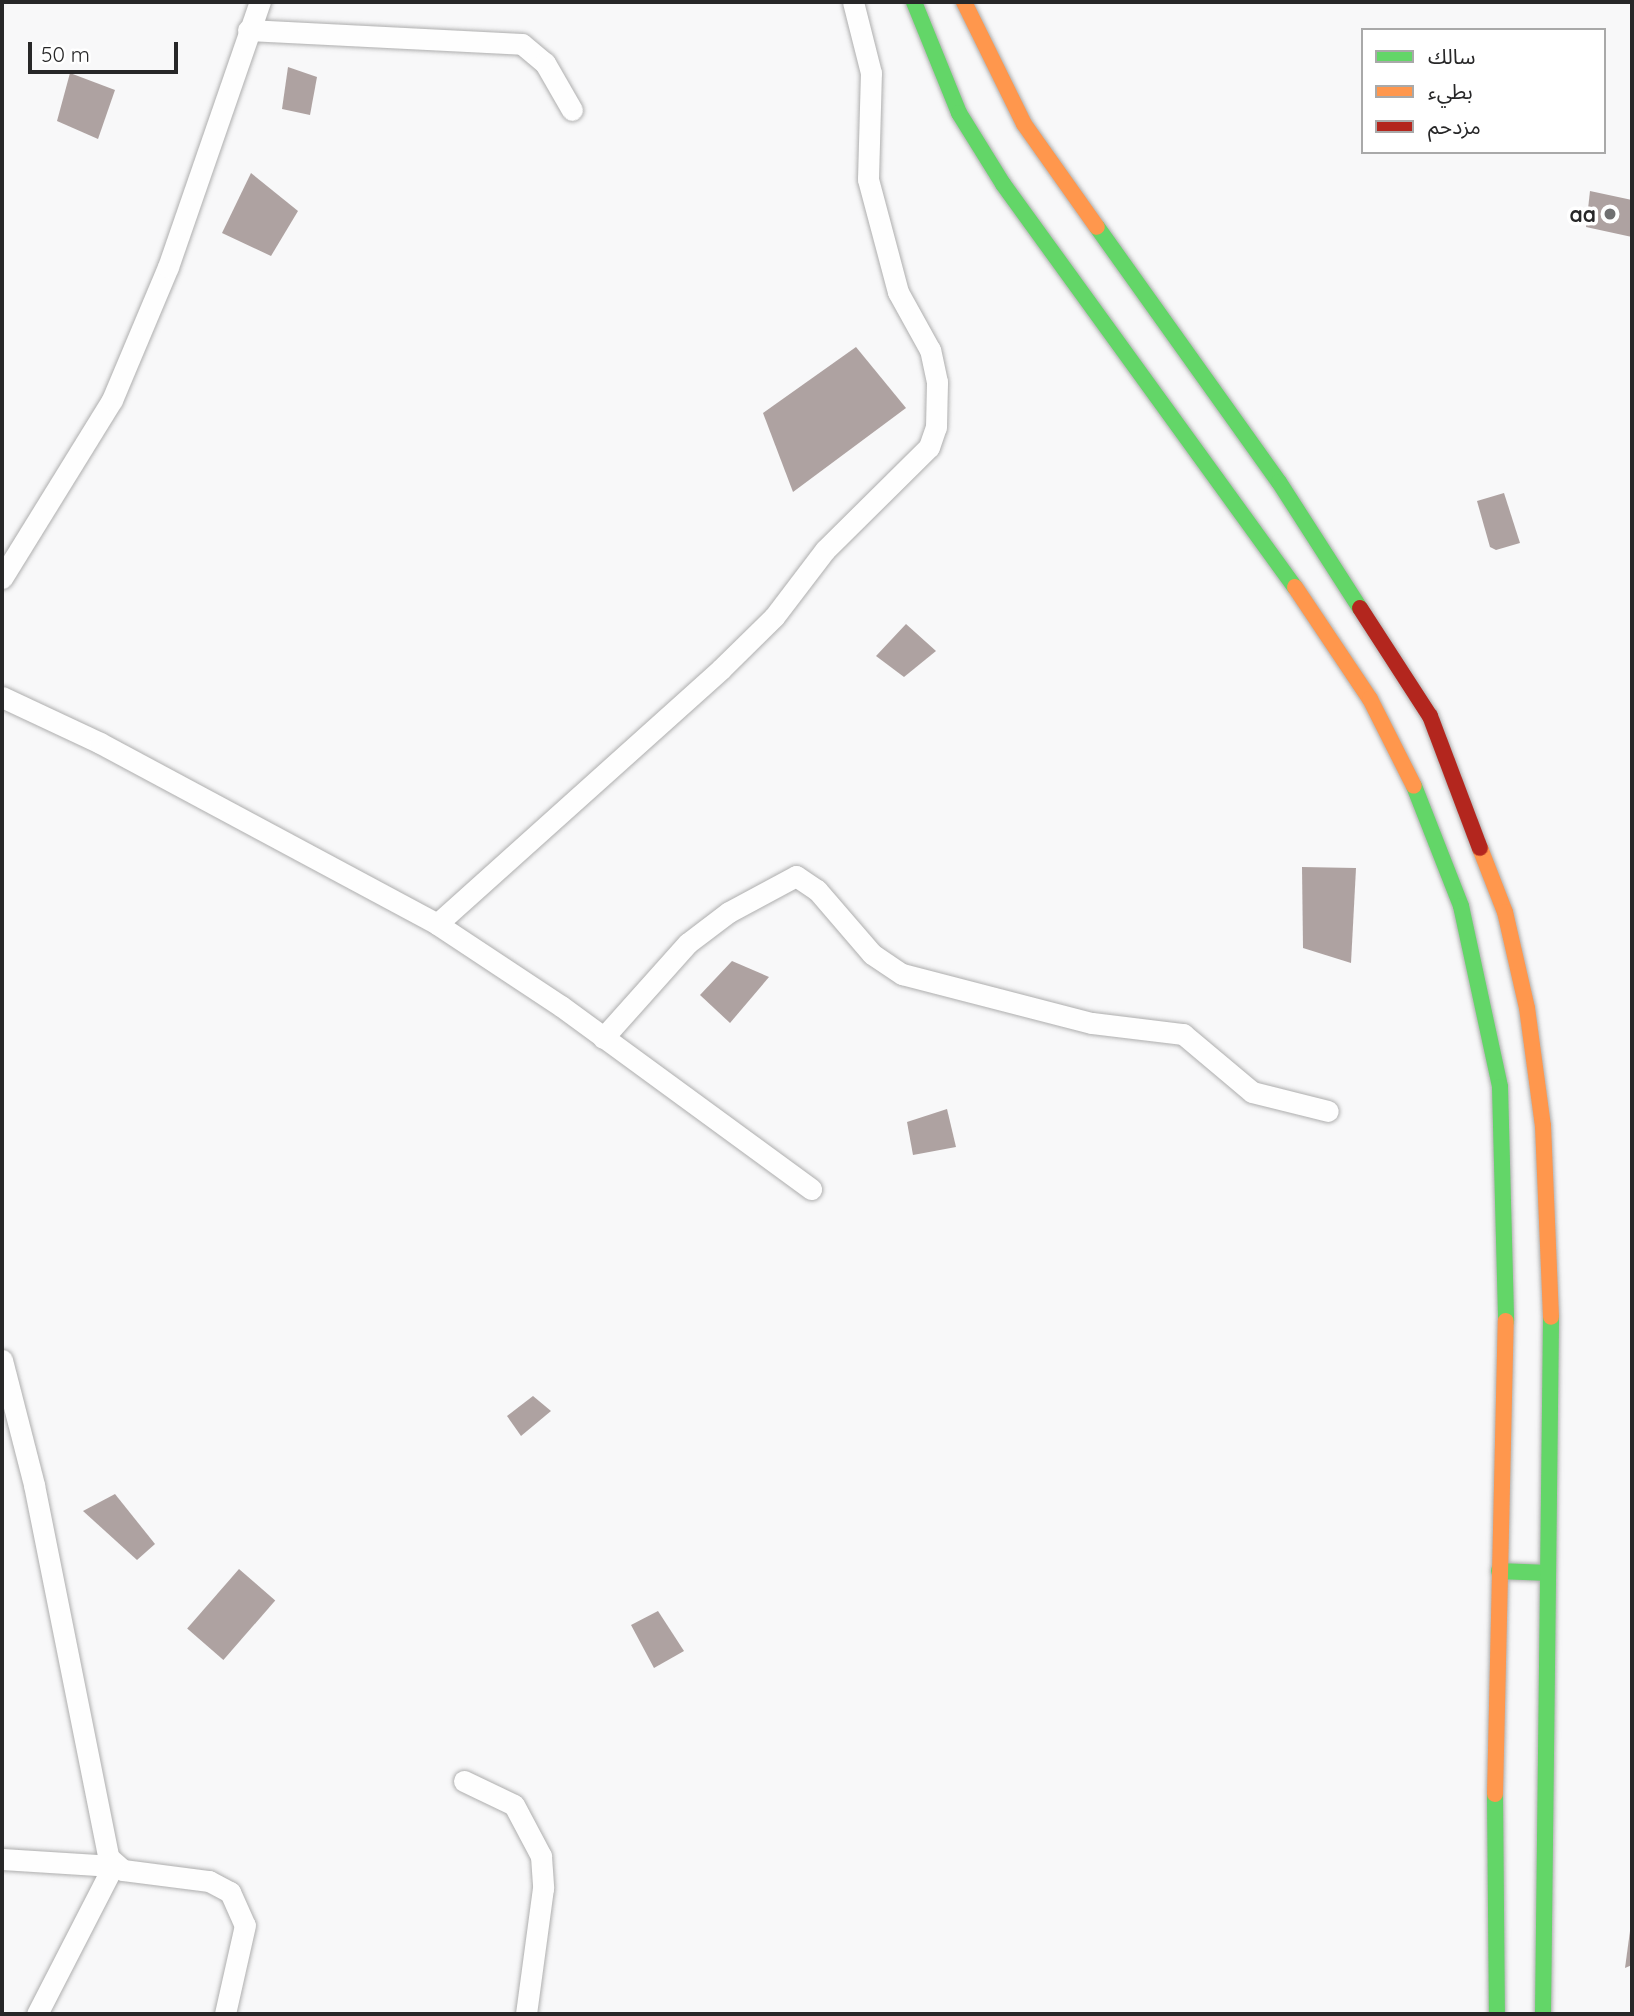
<!DOCTYPE html>
<meta charset="utf-8">
<style>
body{margin:0}
#map{position:relative;width:1634px;height:2016px;overflow:hidden;background:#f8f8f9;font-family:Quicksand,"Noto Sans Arabic",sans-serif}
div>[style]{position:absolute}
[style*='--x']{left:calc(var(--x)*1px);top:calc(var(--y)*1px);width:calc(var(--w)*1px);rotate:calc(var(--a)*1deg)}
.building>*{inset:0;background:#aea2a1;transform-origin:0 0}
.roads{filter:drop-shadow(0 0 2px #aeaeae) drop-shadow(0 0 2px #aeaeae)}
.street>*{height:21px;margin:-10.5px;padding:0 10.5px;transform-origin:10.5px;border-radius:10.5px;background:#fefefe}
.fast>*{height:16px;margin:-8px;padding:0 8px;transform-origin:8px;border-radius:8px;background:#63d668}
.slow>*{height:16px;margin:-8px;padding:0 8px;transform-origin:8px;border-radius:8px;background:#ff974d}
.jam>*{height:16px;margin:-8px;padding:0 8px;transform-origin:8px;border-radius:8px;background:#b3261e}
.dots>*{width:19px;height:19px;translate:-50% -50%;box-sizing:border-box;border:4px solid #fff;border-radius:50%}
span{translate:-50% -50%;white-space:nowrap;text-align:center;line-height:1.15;-webkit-text-stroke:7px #fff;paint-order:stroke}
.poi-label{font-size:21px;color:#272728;font-weight:700}
.right{translate:-100% -50%;text-align:right}
.frame{position:absolute;inset:0;border:4px solid #272728;pointer-events:none}
.legend{position:absolute;left:1361px;top:28px;width:245px;height:126px;box-sizing:border-box;background:#fff;border:2px solid #a9a9a9;margin:0;padding:9px 12px;list-style:none;font-size:21px;color:#272728}
.legend li{display:flex;align-items:center;gap:14px;height:35px}
.legend b{width:35px;border:2px solid #a9a9a9}
.scale{position:absolute;left:28px;top:42px;width:150px;height:32px;box-sizing:border-box;border:4px solid #272728;border-top:0;padding-left:9px;font-size:21px;line-height:24px;white-space:nowrap;color:#272728;-webkit-text-stroke:5px #fff;paint-order:stroke}
</style>
<div id="map">
<div class="building">
<i style="clip-path:polygon(288px 67px,317px 77px,310px 115px,282px 109px)"></i>
<i style="clip-path:polygon(70px 73px,115px 90px,98px 139px,57px 121px)"></i>
<i style="clip-path:polygon(251px 173px,298px 211px,271px 256px,222px 233px)"></i>
<i style="clip-path:polygon(1590px 191px,1632px 200px,1632px 237px,1586px 227px)"></i>
<i style="clip-path:polygon(856px 347px,906px 408px,793px 492px,763px 413px)"></i>
<i style="clip-path:polygon(1504px 493px,1520px 543px,1496px 550px,1490px 547px,1477px 501px)"></i>
<i style="clip-path:polygon(906px 624px,936px 651px,904px 677px,876px 656px)"></i>
<i style="clip-path:polygon(1302px 867px,1356px 868px,1351px 963px,1303px 948px)"></i>
<i style="clip-path:polygon(732px 961px,769px 977px,730px 1023px,700px 995px)"></i>
<i style="clip-path:polygon(947px 1109px,956px 1147px,913px 1155px,907px 1122px)"></i>
<i style="clip-path:polygon(533px 1396px,551px 1411px,521px 1436px,507px 1416px)"></i>
<i style="clip-path:polygon(115px 1494px,155px 1544px,137px 1560px,83px 1511px)"></i>
<i style="left:239px;top:1569px;width:48px;height:79px;rotate:41deg"></i>
<i style="clip-path:polygon(658px 1611px,684px 1651px,654px 1668px,631px 1625px)"></i>
<i style="clip-path:polygon(1630px 1931px,1632px 1965px,1625px 1968px)"></i>
</div>
<div class="roads">
<div class="street">
<i style="--x:248;--y:30;--w:274;--a:2.9"></i>
<i style="--x:522;--y:44;--w:30;--a:40"></i>
<i style="--x:545;--y:63;--w:54;--a:60.1"></i>
<i style="--x:2;--y:578;--w:209;--a:-58.3"></i>
<i style="--x:112;--y:400;--w:144;--a:-67.2"></i>
<i style="--x:168;--y:267;--w:281;--a:-70.9"></i>
<i style="--x:2;--y:697;--w:108;--a:25.1"></i>
<i style="--x:100;--y:743;--w:383;--a:28.2"></i>
<i style="--x:437;--y:924;--w:149;--a:33.5"></i>
<i style="--x:561;--y:1006;--w:310;--a:36.2"></i>
<i style="--x:437;--y:924;--w:382;--a:-41.9"></i>
<i style="--x:721;--y:669;--w:74;--a:-44.5"></i>
<i style="--x:774;--y:617;--w:84;--a:-52.7"></i>
<i style="--x:825;--y:550;--w:146;--a:-44.7"></i>
<i style="--x:929;--y:447;--w:21;--a:-71"></i>
<i style="--x:936;--y:427;--w:45;--a:-88.7"></i>
<i style="--x:937;--y:382;--w:33;--a:-102"></i>
<i style="--x:930;--y:350;--w:66;--a:-118.9"></i>
<i style="--x:898;--y:292;--w:117;--a:-104.9"></i>
<i style="--x:868;--y:179;--w:106;--a:-88.4"></i>
<i style="--x:871;--y:73;--w:73;--a:-104.2"></i>
<i style="--x:603;--y:1038;--w:127;--a:-48.2"></i>
<i style="--x:688;--y:943;--w:51;--a:-37.1"></i>
<i style="--x:729;--y:912;--w:76;--a:-28.2"></i>
<i style="--x:796;--y:876;--w:25;--a:34"></i>
<i style="--x:817;--y:890;--w:84;--a:49.3"></i>
<i style="--x:872;--y:954;--w:36;--a:34"></i>
<i style="--x:902;--y:974;--w:196;--a:14.5"></i>
<i style="--x:1092;--y:1023;--w:92;--a:6.9"></i>
<i style="--x:1183;--y:1034;--w:90;--a:40"></i>
<i style="--x:1252;--y:1092;--w:78;--a:14"></i>
<i style="--x:2;--y:1360;--w:129;--a:75.6"></i>
<i style="--x:34;--y:1485;--w:379;--a:78.7"></i>
<i style="--x:108;--y:1857;--w:20;--a:41"></i>
<i style="--x:123;--y:1870;--w:87;--a:7.3"></i>
<i style="--x:209;--y:1881;--w:24;--a:28"></i>
<i style="--x:230;--y:1892;--w:36;--a:66"></i>
<i style="--x:245;--y:1925;--w:91;--a:102.7"></i>
<i style="--x:464;--y:1781;--w:55;--a:25.6"></i>
<i style="--x:514;--y:1805;--w:58;--a:62.1"></i>
<i style="--x:541;--y:1856;--w:32;--a:86"></i>
<i style="--x:543;--y:1888;--w:127;--a:97.7"></i>
<i style="--x:2;--y:1859;--w:111;--a:3.6"></i>
<i style="--x:37;--y:2014;--w:166;--a:-62.8"></i>
</div>
<div class="fast">
<i style="--x:914;--y:2;--w:120;--a:67.9"></i>
<i style="--x:959;--y:113;--w:84;--a:58.2"></i>
<i style="--x:1003;--y:184;--w:498;--a:54.1"></i>
<i style="--x:1097;--y:227;--w:313;--a:54.5"></i>
<i style="--x:1279;--y:482;--w:150;--a:57.3"></i>
<i style="--x:1414;--y:786;--w:129;--a:68.6"></i>
<i style="--x:1461;--y:906;--w:185;--a:77.8"></i>
<i style="--x:1500;--y:1087;--w:234;--a:88.5"></i>
<i style="--x:1499;--y:1571;--w:49;--a:2.3"></i>
<i style="--x:1495;--y:1794;--w:220;--a:89.5"></i>
<i style="--x:1543;--y:2014;--w:697;--a:-89.34"></i>
</div>
<div class="slow">
<i style="--x:964;--y:2;--w:136;--a:63.8"></i>
<i style="--x:1024;--y:124;--w:126;--a:54.7"></i>
<i style="--x:1295;--y:587;--w:135;--a:56.2"></i>
<i style="--x:1370;--y:699;--w:97;--a:63.2"></i>
<i style="--x:1480;--y:848;--w:69;--a:68.7"></i>
<i style="--x:1505;--y:912;--w:98;--a:77.1"></i>
<i style="--x:1527;--y:1008;--w:119;--a:82.3"></i>
<i style="--x:1543;--y:1126;--w:191;--a:87.6"></i>
<i style="--x:1495;--y:1794;--w:473;--a:-88.7"></i>
</div>
<div class="jam">
<i style="--x:1360;--y:608;--w:129;--a:57.1"></i>
<i style="--x:1430;--y:716;--w:141;--a:69.3"></i>
</div>
</div>
<div class="dots">
<i style="left:1610px;top:214px;background:#707071"></i>
</div>
<div class="poi-label">
<span class="right" style="left:1596px;top:214px">aa</span>
</div>
<div class="frame"></div>
<ul class="legend">
<li><b style="height:9px;background:#63d668"></b>سالك</li>
<li><b style="height:9px;background:#ff974d"></b>بطيء</li>
<li><b style="height:9px;background:#b3261e"></b>مزدحم</li>
</ul>
<div class="scale">50 m</div>
</div>
